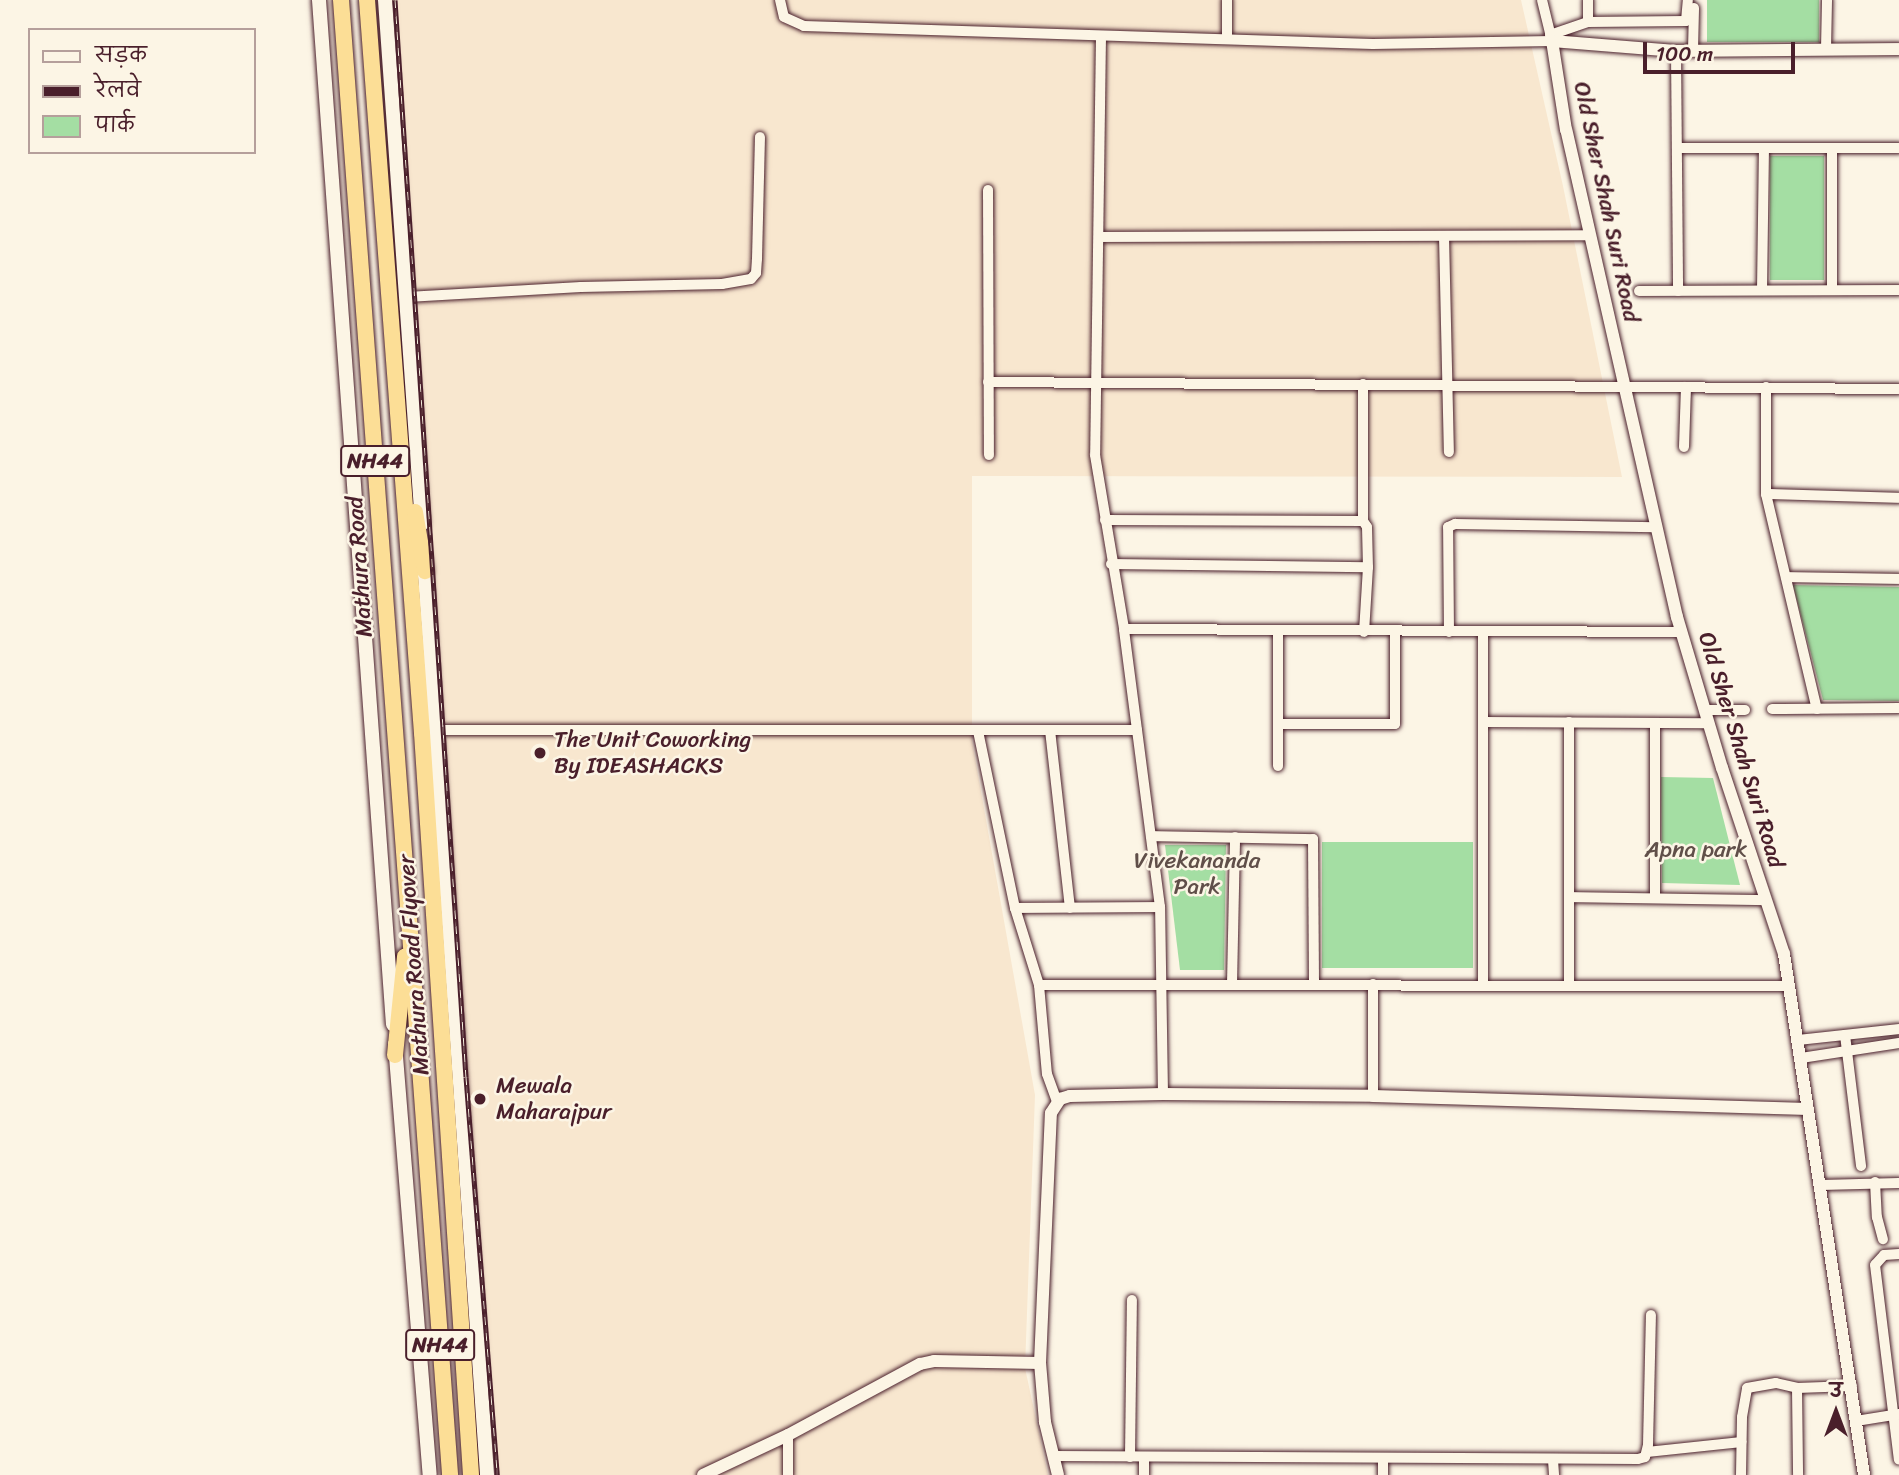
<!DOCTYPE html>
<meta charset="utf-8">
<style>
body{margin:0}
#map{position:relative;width:1899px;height:1475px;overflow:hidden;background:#fcf5e5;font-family:Sriracha,"Playpen Sans Deva",sans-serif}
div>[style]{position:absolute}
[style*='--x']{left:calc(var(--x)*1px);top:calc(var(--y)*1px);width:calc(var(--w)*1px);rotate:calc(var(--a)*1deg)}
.built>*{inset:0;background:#f8e7cf}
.green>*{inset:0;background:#a4dea3;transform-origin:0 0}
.roads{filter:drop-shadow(0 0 2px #4a1f2b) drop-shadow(0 0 2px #4a1f2b)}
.minor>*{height:10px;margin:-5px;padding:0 5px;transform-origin:5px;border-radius:5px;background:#fcf5e5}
.tertiary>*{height:12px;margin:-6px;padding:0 6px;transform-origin:6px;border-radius:6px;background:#fcf5e5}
.secondary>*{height:14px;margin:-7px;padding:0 7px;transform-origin:7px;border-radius:7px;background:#fcf5e5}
.trunk>*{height:16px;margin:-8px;padding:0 8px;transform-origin:8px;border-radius:8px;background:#fcde96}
.rail>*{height:5px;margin-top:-2.5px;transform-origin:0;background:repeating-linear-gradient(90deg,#fcf5e5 0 8px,#4a1f2b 0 16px);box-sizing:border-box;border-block:2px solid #4a1f2b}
.dots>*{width:19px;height:19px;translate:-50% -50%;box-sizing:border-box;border:4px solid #fcf5e5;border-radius:50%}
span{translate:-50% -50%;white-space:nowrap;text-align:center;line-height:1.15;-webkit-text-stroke:5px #fcf5e5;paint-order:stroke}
.shield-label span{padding:2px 5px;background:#fcf5e5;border:2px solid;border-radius:5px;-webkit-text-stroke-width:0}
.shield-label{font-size:21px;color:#4a1f2b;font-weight:700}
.street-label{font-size:23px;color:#4a1f2b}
.poi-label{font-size:23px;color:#4a1f2b}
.left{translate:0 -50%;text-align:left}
.park-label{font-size:23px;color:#604f49}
.legend{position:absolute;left:28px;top:28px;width:228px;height:126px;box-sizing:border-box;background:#fcf5e5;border:2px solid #b59f9b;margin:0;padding:9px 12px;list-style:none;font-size:21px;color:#4a1f2b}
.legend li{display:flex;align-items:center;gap:14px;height:35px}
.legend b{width:35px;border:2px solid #b59f9b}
.north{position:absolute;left:1801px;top:1377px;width:70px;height:70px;-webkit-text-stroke:5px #fcf5e5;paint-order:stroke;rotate:0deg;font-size:19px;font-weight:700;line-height:28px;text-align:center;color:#4a1f2b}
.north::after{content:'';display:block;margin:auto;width:24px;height:32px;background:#4a1f2b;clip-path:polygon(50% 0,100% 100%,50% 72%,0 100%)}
.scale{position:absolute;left:1643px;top:42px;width:152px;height:32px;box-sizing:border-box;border:4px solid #4a1f2b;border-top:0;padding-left:9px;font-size:21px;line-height:24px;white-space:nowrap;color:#4a1f2b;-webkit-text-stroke:5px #fcf5e5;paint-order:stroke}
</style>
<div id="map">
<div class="built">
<i style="clip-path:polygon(382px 0,1521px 0,1563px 186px,1622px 477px,972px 476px,972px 741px,1035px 1095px,1025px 1368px,1048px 1475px,499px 1475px)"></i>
</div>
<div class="green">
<i style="left:1707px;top:0;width:112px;height:42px"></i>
<i style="left:1770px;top:156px;width:54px;height:124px"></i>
<i style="clip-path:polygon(1793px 585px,1899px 587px,1899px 701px,1823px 700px)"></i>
<i style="clip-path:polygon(1661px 777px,1713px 778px,1740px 885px,1662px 883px)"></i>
<i style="left:1322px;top:842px;width:151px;height:126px"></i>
<i style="clip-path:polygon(1165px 845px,1226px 845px,1224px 970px,1180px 970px)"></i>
</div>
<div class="roads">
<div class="minor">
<i style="--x:780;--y:0;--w:17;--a:77"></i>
<i style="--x:784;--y:17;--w:22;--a:24"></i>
<i style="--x:804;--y:26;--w:569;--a:1.81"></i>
<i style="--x:1373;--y:44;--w:179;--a:-1"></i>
<i style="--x:1552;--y:41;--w:42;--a:-103.7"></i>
<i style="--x:1227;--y:0;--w:38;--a:90"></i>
<i style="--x:1588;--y:0;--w:22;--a:90"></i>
<i style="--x:1550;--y:35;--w:40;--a:-18.9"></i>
<i style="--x:1588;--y:22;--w:98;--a:-0.6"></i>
<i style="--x:1686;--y:21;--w:21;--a:-85"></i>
<i style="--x:1101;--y:36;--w:419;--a:90.8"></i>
<i style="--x:1095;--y:455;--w:176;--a:80.5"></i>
<i style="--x:1826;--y:49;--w:49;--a:-88.8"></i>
<i style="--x:1693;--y:50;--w:42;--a:-88.6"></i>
<i style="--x:1676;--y:51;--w:240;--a:89.5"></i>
<i style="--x:1678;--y:148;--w:221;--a:0"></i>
<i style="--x:988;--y:190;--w:265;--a:89.8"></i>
<i style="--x:1444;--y:236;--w:216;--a:88.7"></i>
<i style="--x:1100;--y:237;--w:490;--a:-0.2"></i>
<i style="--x:1762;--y:290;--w:142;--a:-89.2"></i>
<i style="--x:1832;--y:290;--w:142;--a:-90"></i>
<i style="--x:1639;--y:291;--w:260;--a:-0.2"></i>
<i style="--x:407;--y:297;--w:174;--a:-3.3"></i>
<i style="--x:581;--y:287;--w:141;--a:-1.2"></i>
<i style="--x:722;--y:284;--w:29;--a:-10"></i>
<i style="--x:751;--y:279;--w:8;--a:-50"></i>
<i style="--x:756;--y:273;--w:14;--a:-86"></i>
<i style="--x:757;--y:259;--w:122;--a:-88.6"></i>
<i style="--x:988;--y:382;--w:911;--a:0.44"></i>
<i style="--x:1363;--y:384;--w:137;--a:90"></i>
<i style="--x:1363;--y:521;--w:7;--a:56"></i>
<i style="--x:1367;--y:527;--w:40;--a:88.6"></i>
<i style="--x:1368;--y:567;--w:65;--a:93.5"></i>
<i style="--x:1766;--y:387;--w:107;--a:90"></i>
<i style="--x:1766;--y:494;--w:221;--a:76.7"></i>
<i style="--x:1684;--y:447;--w:60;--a:-88.1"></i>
<i style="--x:1766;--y:494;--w:133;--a:1.7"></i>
<i style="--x:1105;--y:520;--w:258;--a:0.2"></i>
<i style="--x:1111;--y:564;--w:257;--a:0.7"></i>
<i style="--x:1786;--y:577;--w:113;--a:1"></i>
<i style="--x:1278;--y:632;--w:134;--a:90"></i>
<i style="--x:1449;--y:632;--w:105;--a:-90.5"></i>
<i style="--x:1448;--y:527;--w:8;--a:-23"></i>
<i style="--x:1455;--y:524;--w:201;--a:0.9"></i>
<i style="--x:1772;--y:709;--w:127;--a:-0.5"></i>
<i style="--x:1705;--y:710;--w:40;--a:0"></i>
<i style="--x:1483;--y:722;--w:226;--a:0.3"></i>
<i style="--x:1655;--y:723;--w:175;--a:90"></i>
<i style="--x:1278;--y:724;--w:117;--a:0"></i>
<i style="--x:1395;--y:724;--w:92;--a:-90"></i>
<i style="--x:434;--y:730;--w:703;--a:0"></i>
<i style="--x:1050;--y:730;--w:179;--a:83.6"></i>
<i style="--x:978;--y:731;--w:181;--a:78.2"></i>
<i style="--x:1015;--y:908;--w:81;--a:72.7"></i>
<i style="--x:1039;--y:985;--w:89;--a:84.9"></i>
<i style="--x:1047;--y:1074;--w:30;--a:70"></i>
<i style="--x:1151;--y:836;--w:162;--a:1.1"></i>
<i style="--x:1313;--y:839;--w:145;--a:89.6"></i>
<i style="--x:1569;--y:897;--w:197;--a:0.9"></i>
<i style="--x:1015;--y:908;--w:145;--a:-0.4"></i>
<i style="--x:1232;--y:984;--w:147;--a:-88.8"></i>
<i style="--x:1039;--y:985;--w:750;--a:0.08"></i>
<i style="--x:1483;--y:985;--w:353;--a:-90"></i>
<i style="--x:1569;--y:985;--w:263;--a:-90"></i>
<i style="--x:1845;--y:1035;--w:132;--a:83"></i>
<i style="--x:1798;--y:1040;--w:102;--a:-6.2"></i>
<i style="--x:1801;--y:1058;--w:99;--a:-8.7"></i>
<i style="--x:1163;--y:1094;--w:187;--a:-90.9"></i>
<i style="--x:1160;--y:907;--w:280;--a:-97.4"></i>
<i style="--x:1124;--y:629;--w:557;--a:0.31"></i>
<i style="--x:1373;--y:1096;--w:112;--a:-90"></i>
<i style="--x:1875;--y:1182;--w:35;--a:87"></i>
<i style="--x:1877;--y:1217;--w:23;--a:75"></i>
<i style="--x:1821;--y:1185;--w:78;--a:-1.5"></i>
<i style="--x:1899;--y:1254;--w:15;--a:176"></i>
<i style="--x:1884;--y:1255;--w:13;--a:132"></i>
<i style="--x:1875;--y:1265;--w:196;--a:83"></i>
<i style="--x:1797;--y:1388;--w:55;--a:-2.1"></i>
<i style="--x:1856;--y:1421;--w:44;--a:-9.2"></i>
<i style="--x:788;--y:1435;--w:40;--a:90"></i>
<i style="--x:1647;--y:1452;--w:95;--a:-6.1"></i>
<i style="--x:1053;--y:1456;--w:585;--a:0.29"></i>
<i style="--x:1638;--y:1459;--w:7;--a:-16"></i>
<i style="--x:1645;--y:1457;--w:12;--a:-76"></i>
<i style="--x:1648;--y:1445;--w:130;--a:-88.7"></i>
<i style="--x:1130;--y:1457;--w:157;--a:-89.3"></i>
<i style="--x:1383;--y:1460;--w:15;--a:90"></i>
<i style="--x:1553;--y:1460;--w:15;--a:86"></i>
<i style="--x:1144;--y:1475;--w:17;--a:-90"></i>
<i style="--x:1741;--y:1475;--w:58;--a:-89"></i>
<i style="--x:1742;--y:1417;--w:29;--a:-80"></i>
<i style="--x:1747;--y:1388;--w:29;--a:-10"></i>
<i style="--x:1776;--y:1383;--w:22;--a:13"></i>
<i style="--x:1797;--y:1388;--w:87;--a:89.3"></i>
</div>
<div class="tertiary">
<i style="--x:703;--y:1475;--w:94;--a:-25.2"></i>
<i style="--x:788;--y:1435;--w:150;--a:-28.3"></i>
<i style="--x:920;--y:1364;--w:14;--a:-12"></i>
<i style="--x:934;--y:1361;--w:106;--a:1.1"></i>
<i style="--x:1058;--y:1475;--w:55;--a:-103.8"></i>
<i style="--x:1045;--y:1422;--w:59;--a:-94.8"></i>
<i style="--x:1040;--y:1363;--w:250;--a:-87.5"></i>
<i style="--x:1051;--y:1113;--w:17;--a:-57"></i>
<i style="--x:1060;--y:1099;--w:10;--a:-17"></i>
<i style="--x:1070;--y:1096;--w:93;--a:-1.2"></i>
<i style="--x:1163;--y:1094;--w:210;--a:0.5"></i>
<i style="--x:1373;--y:1096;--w:435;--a:1.7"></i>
<i style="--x:1864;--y:1475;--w:527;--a:-98.73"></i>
<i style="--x:1784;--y:954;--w:196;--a:-108.4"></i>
<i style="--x:1722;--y:768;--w:158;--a:-106.6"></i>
<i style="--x:1677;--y:617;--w:499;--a:-102.8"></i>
<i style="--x:1566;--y:130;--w:90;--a:-98.9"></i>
<i style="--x:1552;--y:41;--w:124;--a:4.6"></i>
<i style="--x:1676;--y:51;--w:223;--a:-0.5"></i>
</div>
<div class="secondary">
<i style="--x:319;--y:0;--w:1027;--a:85.87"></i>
<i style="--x:385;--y:0;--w:525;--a:85.96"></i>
<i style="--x:424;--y:562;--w:915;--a:86.05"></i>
<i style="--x:395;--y:1044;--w:432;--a:85.4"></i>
</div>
<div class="trunk">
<i style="--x:341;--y:0;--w:1479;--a:85.77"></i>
<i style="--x:367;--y:0;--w:735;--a:85.71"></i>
<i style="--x:422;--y:733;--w:744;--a:86.22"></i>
<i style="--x:415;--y:512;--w:60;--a:80.4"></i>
<i style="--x:395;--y:1055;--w:99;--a:-84.2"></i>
</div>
</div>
<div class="rail">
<i style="--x:395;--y:0;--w:1079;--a:86.23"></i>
<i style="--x:466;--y:1077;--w:399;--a:85.5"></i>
</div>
<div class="dots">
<i style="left:540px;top:753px;background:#4a1f2b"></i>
<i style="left:480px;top:1099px;background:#4a1f2b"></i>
</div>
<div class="shield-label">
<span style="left:375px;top:461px">NH44</span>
<span style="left:440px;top:1345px">NH44</span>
</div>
<div class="street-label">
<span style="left:1606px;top:202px;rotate:78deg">Old Sher Shah Suri Road</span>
<span style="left:360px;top:567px;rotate:-94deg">Mathura Road</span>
<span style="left:1741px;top:750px;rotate:73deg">Old Sher Shah Suri Road</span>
<span style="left:414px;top:965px;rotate:-94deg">Mathura Road Flyover</span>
</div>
<div class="poi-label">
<span class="left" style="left:554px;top:753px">The Unit Coworking<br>By IDEASHACKS</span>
<span class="left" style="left:496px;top:1099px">Mewala<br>Maharajpur</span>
</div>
<div class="park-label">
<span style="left:1696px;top:850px">Apna park</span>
<span style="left:1197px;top:874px">Vivekananda<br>Park</span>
</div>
<ul class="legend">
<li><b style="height:9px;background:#fcf5e5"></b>सड़क</li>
<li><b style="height:9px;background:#4a1f2b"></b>रेलवे</li>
<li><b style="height:19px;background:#a4dea3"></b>पार्क</li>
</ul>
<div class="north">उ</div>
<div class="scale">100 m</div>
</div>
